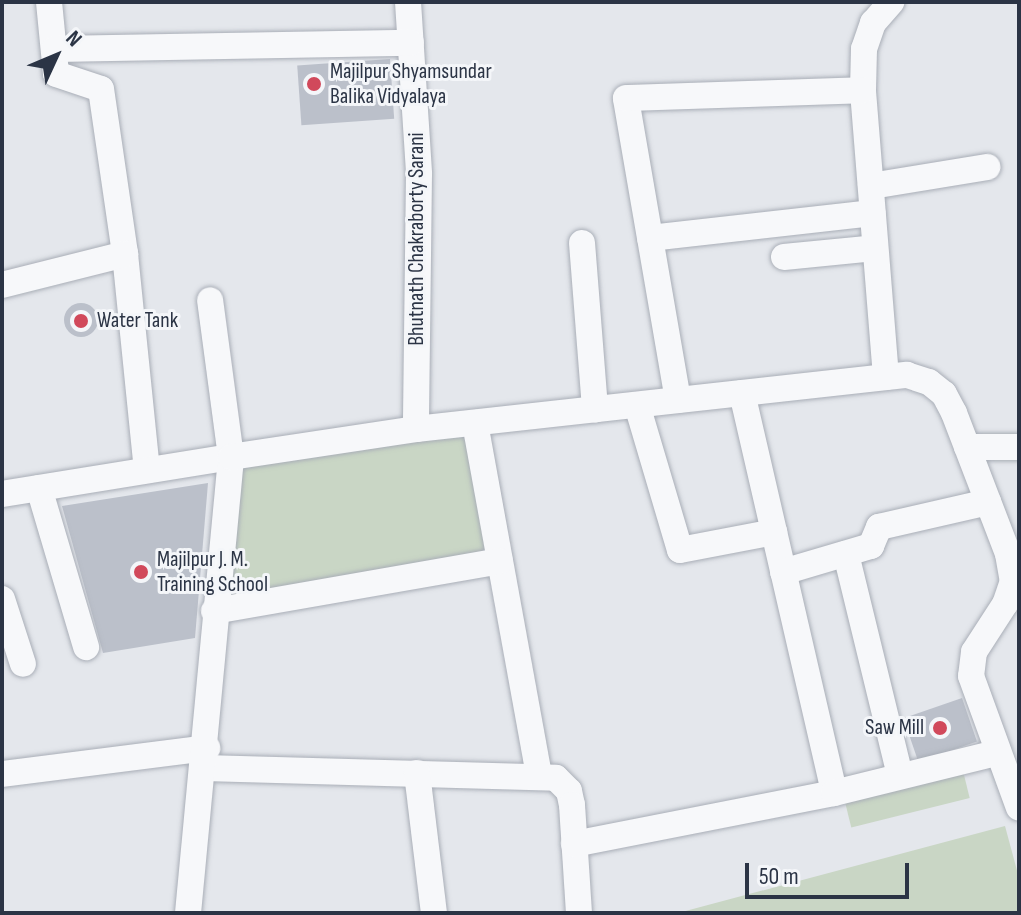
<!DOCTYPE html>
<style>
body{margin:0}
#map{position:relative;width:1021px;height:915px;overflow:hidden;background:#e4e7ec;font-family:"Sofia Sans Condensed",sans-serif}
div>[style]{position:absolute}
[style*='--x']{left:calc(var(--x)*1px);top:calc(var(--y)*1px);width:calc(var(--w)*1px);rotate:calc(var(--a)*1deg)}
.green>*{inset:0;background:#c9d6c5;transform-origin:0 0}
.building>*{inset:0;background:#bbc0ca;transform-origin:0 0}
.round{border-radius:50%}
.roads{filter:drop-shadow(0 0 2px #a9aeb7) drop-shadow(0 0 2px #a9aeb7)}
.street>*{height:26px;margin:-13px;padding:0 13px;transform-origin:13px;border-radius:13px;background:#f7f8fa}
.dots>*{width:22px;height:22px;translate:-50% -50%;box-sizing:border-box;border:4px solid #f4f6f9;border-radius:50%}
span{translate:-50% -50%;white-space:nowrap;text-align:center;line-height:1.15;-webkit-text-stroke:6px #f4f6f9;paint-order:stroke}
.poi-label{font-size:22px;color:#2b3445}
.left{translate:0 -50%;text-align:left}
.right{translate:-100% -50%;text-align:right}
.street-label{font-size:22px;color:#2b3445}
.frame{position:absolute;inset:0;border:4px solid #2b3445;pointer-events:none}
.north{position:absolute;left:16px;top:16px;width:80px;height:80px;-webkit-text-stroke:6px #f4f6f9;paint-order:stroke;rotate:46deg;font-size:22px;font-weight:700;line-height:32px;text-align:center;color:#2b3445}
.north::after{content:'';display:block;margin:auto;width:28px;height:36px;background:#2b3445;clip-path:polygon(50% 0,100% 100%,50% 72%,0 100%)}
.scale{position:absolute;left:745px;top:863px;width:164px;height:36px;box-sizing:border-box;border:4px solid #2b3445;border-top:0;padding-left:10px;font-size:24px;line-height:28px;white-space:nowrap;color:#2b3445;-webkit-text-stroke:6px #f4f6f9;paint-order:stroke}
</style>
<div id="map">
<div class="green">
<i style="clip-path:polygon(475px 423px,500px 561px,214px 611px,231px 457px)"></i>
<i style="left:961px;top:763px;width:36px;height:122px;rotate:76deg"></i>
<i style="clip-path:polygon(1005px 826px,1019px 878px,1019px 913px,678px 913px)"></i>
</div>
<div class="building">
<i style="left:390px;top:59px;width:60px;height:93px;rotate:86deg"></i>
<i class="round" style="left:64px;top:303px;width:34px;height:34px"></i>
<i style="clip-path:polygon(208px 483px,195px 638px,103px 653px,62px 506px)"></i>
<i style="left:962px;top:698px;width:46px;height:62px;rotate:71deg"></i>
</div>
<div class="roads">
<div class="street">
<i style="--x:49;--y:2;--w:72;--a:84.4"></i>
<i style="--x:56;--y:74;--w:47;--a:18.4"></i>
<i style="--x:101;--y:89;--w:167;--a:81.7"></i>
<i style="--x:125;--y:254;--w:217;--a:84.2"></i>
<i style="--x:408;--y:2;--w:172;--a:86.3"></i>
<i style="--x:419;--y:174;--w:255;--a:90.7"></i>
<i style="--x:54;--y:49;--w:357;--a:-1"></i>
<i style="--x:871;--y:186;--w:118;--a:-9.3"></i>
<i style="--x:650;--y:238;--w:224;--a:-6.4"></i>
<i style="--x:582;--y:243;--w:167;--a:85.5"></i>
<i style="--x:784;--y:257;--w:91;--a:-5.6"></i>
<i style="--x:2;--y:285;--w:127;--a:-14.1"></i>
<i style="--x:886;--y:377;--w:288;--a:-94.6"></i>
<i style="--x:863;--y:90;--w:41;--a:-88.6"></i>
<i style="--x:864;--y:49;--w:28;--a:-71"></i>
<i style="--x:873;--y:23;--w:28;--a:-49"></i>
<i style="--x:742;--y:393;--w:410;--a:77"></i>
<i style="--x:678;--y:400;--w:306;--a:-99.8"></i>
<i style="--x:626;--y:98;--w:237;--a:-1.9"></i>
<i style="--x:637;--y:405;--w:151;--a:73.5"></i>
<i style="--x:680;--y:550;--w:96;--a:-10.8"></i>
<i style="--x:475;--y:423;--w:359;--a:79.7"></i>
<i style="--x:967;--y:447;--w:52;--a:0"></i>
<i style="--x:39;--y:488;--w:166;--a:73.5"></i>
<i style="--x:2;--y:494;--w:232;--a:-9.2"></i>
<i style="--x:231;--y:457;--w:158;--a:-97.6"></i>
<i style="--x:846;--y:554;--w:228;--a:76.3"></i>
<i style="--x:783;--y:572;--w:92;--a:-16.5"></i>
<i style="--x:871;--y:546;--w:21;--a:-67"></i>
<i style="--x:879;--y:527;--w:112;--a:-12.9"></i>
<i style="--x:2;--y:599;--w:68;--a:72.1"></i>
<i style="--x:214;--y:611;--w:290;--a:-9.9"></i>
<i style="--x:204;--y:768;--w:352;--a:1.6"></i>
<i style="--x:556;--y:778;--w:18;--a:45"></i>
<i style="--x:569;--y:791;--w:14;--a:78"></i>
<i style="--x:572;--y:805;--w:108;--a:86.3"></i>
<i style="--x:417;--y:773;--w:141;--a:83.1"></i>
<i style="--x:2;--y:774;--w:207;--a:-7.2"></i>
<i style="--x:574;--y:844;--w:265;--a:-11.1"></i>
<i style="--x:834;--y:793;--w:167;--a:-13.9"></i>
<i style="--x:188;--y:913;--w:458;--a:-84.6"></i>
<i style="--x:231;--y:457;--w:187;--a:-8.6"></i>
<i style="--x:416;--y:429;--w:494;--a:-6.3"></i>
<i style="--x:907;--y:375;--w:23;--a:18"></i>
<i style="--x:929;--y:382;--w:19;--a:39"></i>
<i style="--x:944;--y:394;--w:21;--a:62"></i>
<i style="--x:954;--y:413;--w:151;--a:69"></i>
<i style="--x:1008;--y:554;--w:27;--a:80"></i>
<i style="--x:1013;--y:581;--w:24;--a:109"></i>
<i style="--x:1005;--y:604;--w:57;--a:122.9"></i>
<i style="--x:974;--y:652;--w:24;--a:97"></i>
<i style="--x:971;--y:676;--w:140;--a:70"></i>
</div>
</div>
<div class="dots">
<i style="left:314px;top:84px;background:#d1495b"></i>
<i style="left:81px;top:321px;background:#d1495b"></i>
<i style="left:141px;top:572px;background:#d1495b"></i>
<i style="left:940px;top:728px;background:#d1495b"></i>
</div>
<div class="poi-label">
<span class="left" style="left:330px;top:84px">Majilpur Shyamsundar<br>Balika Vidyalaya</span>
<span class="left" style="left:97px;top:321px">Water Tank</span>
<span class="left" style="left:157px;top:572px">Majilpur J. M.<br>Training School</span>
<span class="right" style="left:924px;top:728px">Saw Mill</span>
</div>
<div class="street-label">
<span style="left:417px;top:239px;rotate:-90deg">Bhutnath Chakraborty Sarani</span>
</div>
<div class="frame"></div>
<div class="north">N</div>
<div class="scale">50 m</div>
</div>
